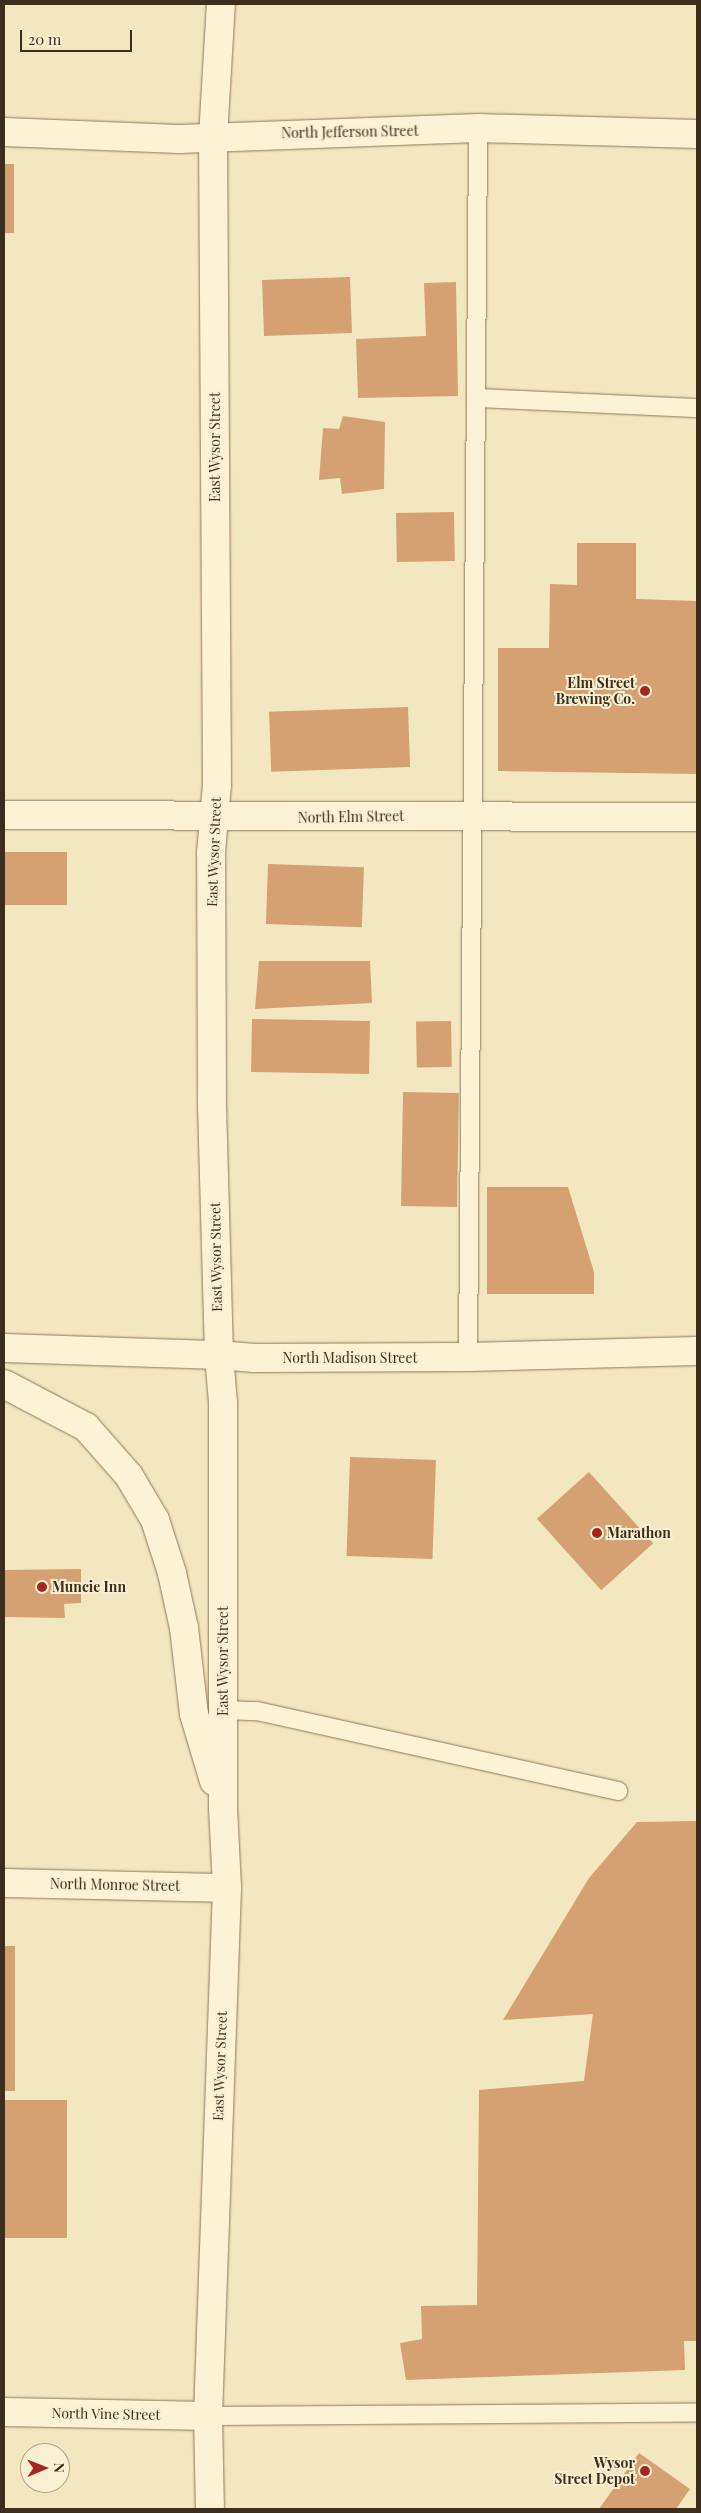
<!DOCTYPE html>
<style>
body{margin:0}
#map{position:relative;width:701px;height:2513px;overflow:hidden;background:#f3e7c0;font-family:"Playfair Display",serif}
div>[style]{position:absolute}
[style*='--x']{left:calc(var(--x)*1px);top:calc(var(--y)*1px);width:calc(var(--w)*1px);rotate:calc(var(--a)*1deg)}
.building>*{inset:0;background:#d5a172;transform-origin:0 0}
.roads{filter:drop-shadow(0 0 1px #8e7756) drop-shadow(0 0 1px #8e7756)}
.service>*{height:18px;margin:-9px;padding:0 9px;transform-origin:9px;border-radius:9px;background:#fcf3d5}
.minor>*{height:28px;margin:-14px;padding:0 14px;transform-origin:14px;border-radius:14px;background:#fcf3d5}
.tertiary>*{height:28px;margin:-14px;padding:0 14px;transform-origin:14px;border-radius:14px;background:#fcf3d5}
.secondary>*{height:28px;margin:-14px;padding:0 14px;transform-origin:14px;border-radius:14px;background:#fcf3d5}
.dots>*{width:14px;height:14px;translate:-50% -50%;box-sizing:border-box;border:2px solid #f9f0d1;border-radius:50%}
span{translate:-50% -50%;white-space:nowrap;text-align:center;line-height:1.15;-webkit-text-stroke:4px #f9f0d1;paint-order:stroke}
.street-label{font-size:14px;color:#3c2e1c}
.poi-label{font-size:14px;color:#3c2e1c;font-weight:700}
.right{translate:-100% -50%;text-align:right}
.left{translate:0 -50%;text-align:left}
.frame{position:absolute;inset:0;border:5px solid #3c2e1c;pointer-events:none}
.north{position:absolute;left:20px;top:2443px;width:50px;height:50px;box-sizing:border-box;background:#f9f0d1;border:1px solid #ada289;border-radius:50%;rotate:89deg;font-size:14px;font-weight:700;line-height:20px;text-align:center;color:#3c2e1c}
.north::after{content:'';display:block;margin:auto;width:18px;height:22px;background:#a5261f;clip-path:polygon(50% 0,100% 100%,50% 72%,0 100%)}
.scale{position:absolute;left:20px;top:30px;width:112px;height:22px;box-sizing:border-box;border:2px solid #3c2e1c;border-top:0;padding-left:6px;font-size:15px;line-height:18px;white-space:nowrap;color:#3c2e1c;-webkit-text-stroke:4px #f9f0d1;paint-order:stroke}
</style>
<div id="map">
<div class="building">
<i style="left:4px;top:164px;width:10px;height:69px"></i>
<i style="left:350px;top:277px;width:56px;height:88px;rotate:88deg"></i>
<i style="clip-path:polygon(456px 282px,458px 396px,358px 398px,356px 339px,426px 336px,424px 283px)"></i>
<i style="clip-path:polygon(343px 416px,385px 422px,384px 489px,342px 494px,340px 478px,319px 480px,323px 428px,339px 429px)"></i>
<i style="left:454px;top:512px;width:49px;height:58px;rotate:89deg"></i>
<i style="clip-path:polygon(577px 543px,636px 543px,636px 599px,697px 601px,697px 774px,498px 771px,498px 648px,549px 648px,550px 584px,577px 585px)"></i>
<i style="left:408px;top:707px;width:60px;height:139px;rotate:88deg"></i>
<i style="left:4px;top:852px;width:63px;height:53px"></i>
<i style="left:268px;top:864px;width:96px;height:60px;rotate:2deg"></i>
<i style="clip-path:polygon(259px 961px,370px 961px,372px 1003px,255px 1009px)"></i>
<i style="left:252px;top:1019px;width:118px;height:53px;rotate:1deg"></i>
<i style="left:451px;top:1021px;width:46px;height:35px;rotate:89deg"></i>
<i style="left:403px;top:1092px;width:56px;height:114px;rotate:1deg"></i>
<i style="clip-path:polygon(487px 1187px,568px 1187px,594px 1272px,594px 1294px,487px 1294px)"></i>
<i style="left:350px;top:1457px;width:86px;height:99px;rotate:2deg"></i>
<i style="left:589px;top:1472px;width:96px;height:70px;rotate:48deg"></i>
<i style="clip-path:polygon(81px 1569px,81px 1603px,64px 1604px,65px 1618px,4px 1617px,4px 1570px)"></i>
<i style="clip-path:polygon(697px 1821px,697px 2341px,684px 2341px,685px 2370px,406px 2380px,400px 2343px,422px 2339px,421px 2306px,477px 2305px,479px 2090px,584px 2081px,593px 2014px,503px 2020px,589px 1878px,637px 1822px)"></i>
<i style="left:4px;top:1946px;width:11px;height:145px"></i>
<i style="left:67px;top:2100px;width:138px;height:63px;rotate:90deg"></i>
<i style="clip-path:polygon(639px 2453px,690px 2489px,676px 2509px,599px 2509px)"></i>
</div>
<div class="roads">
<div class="service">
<i style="--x:476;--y:398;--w:221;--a:2.6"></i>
<i style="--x:468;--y:1357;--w:1229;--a:-89.53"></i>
<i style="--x:223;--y:1710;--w:34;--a:2"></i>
<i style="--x:257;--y:1711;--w:370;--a:12.5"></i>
<i style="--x:208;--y:2416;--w:489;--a:-0.4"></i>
</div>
<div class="minor">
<i style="--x:4;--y:132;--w:175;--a:2.3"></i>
<i style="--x:179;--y:139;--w:299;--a:-2.1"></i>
<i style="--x:478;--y:128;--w:219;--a:1.6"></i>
<i style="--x:4;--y:815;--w:693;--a:0.17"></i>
<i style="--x:219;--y:1355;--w:35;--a:5"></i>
<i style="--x:254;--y:1358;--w:214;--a:-0.3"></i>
<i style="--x:468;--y:1357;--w:229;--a:-1.5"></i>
<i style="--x:4;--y:1883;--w:223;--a:1.3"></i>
<i style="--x:4;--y:2412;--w:204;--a:1.1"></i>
</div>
<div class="tertiary">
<i style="--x:219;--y:1355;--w:247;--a:-91.6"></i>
<i style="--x:212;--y:1108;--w:255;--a:-90.2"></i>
<i style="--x:211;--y:853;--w:68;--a:-85"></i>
<i style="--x:217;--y:785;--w:648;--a:-90.35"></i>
<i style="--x:213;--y:137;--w:133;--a:-86.6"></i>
</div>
<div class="secondary">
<i style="--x:4;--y:1348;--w:215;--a:1.9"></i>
<i style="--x:219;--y:1355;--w:48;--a:85.2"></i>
<i style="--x:223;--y:1403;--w:405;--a:90"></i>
<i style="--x:223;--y:1808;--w:80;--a:87.1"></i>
<i style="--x:227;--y:1888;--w:528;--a:92.06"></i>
<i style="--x:208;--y:2416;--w:93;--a:88.8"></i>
<i style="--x:4;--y:1384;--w:93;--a:27.7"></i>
<i style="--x:86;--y:1427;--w:65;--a:48.7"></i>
<i style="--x:129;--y:1476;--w:51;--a:59.4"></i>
<i style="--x:155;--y:1520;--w:56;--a:72.2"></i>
<i style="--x:172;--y:1573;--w:56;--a:77.7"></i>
<i style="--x:184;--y:1628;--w:87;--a:83.4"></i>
<i style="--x:194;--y:1714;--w:70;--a:73.4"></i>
</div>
</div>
<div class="dots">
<i style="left:645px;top:691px;background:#a5261f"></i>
<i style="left:597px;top:1533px;background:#a5261f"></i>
<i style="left:42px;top:1587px;background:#a5261f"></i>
<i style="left:645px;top:2471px;background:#a5261f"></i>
</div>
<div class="street-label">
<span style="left:350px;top:132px;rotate:-1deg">North Jefferson Street</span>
<span style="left:215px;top:447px;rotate:-90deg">East Wysor Street</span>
<span style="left:351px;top:817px;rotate:-1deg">North Elm Street</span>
<span style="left:214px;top:852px;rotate:-88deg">East Wysor Street</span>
<span style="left:216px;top:1257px;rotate:-91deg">East Wysor Street</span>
<span style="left:350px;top:1358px">North Madison Street</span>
<span style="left:223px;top:1661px;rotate:-90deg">East Wysor Street</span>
<span style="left:115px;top:1885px;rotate:1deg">North Monroe Street</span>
<span style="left:220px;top:2066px;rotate:-88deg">East Wysor Street</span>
<span style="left:106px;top:2414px;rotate:1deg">North Vine Street</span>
</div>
<div class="poi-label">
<span class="right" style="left:635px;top:691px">Elm Street<br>Brewing Co.</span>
<span class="left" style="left:607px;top:1533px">Marathon</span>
<span class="left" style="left:52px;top:1587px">Muncie Inn</span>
<span class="right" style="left:635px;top:2471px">Wysor<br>Street Depot</span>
</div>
<div class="frame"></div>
<div class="north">N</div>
<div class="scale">20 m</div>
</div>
